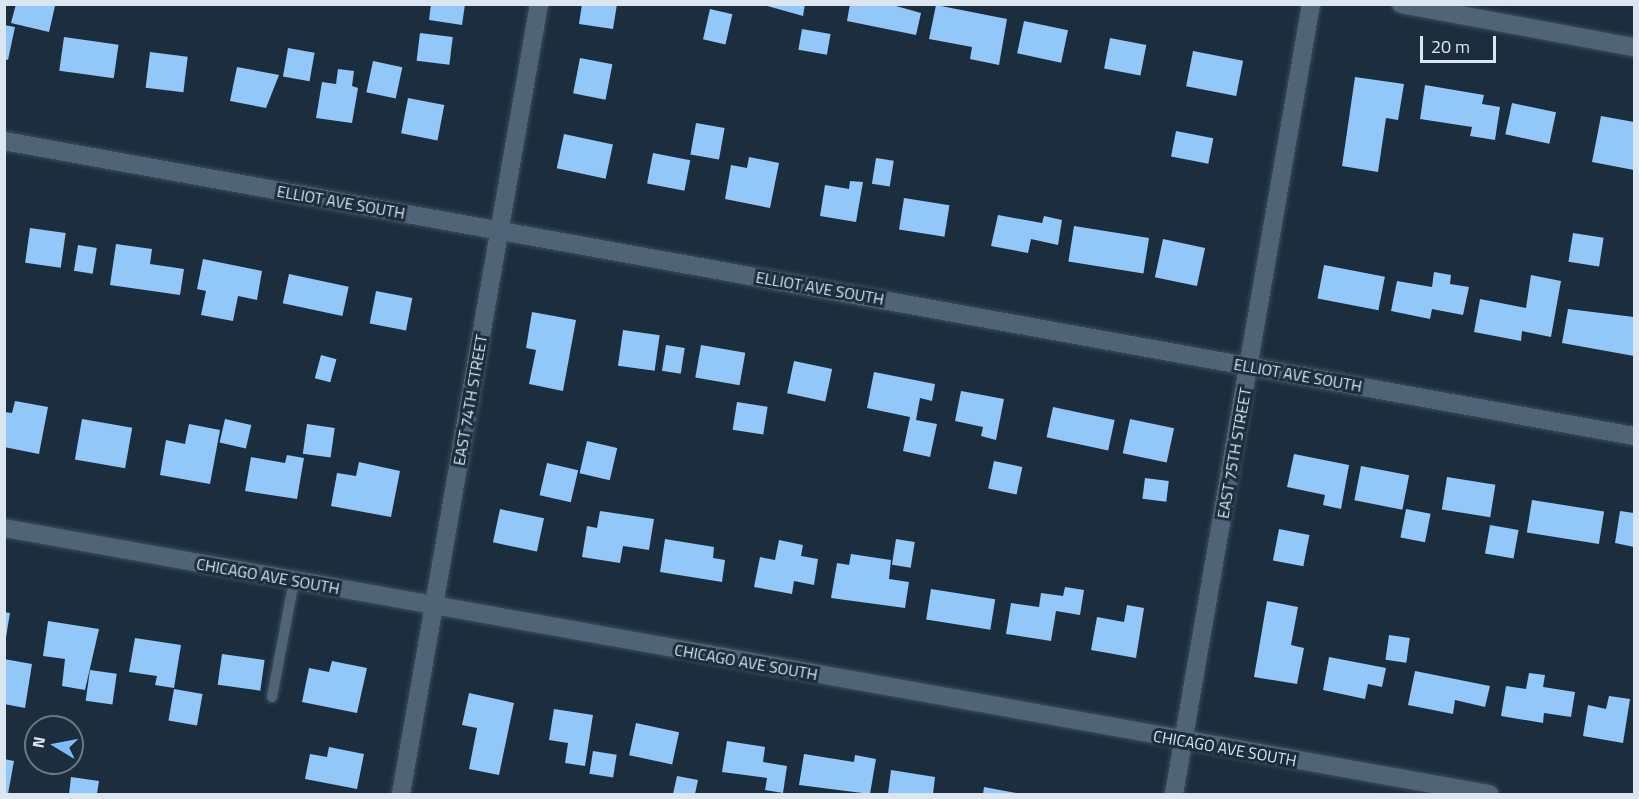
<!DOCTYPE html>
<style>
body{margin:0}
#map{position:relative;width:1639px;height:799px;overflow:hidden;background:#1c2e3e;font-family:"Titillium Web",sans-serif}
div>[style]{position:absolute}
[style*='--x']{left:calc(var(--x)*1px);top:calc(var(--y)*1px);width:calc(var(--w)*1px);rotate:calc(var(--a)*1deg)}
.building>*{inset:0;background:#92c7f9;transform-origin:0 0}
.roads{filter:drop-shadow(0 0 2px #3d4c5a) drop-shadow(0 0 2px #3d4c5a)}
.lane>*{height:10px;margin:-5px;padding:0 5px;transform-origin:5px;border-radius:5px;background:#506477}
.street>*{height:18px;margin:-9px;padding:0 9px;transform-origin:9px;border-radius:9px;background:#506477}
span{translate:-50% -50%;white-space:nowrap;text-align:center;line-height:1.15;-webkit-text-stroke:6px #1c2e3e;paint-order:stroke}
.street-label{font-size:16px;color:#dbe6f1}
.frame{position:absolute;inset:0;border:6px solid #dbe6f1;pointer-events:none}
.north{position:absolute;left:24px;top:715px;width:60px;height:60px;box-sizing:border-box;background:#1c2e3e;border:2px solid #687886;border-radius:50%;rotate:280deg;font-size:16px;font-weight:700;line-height:24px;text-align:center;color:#dbe6f1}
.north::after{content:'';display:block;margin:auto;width:21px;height:27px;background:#7dbef9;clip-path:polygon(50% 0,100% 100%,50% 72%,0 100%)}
.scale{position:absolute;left:1420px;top:36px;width:76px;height:27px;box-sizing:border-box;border:3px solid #dbe6f1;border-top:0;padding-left:8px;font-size:18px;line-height:21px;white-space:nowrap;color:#dbe6f1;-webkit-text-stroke:4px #1c2e3e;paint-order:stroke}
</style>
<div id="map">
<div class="building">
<i style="clip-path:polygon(16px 4px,55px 6px,49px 32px,11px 23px)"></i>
<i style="clip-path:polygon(431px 4px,465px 4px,462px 25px,429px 20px)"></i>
<i style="clip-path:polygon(582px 4px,617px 4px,613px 29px,579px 24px)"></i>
<i style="clip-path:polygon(760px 4px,805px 4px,803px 16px)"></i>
<i style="clip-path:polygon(850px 4px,889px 4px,921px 13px,916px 35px,847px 21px)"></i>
<i style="clip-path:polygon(936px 5px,1007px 19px,999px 65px,970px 59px,972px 47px,929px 39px)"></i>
<i style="left:710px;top:9px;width:23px;height:31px;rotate:13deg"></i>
<i style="left:1024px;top:21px;width:45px;height:33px;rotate:12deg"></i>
<i style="clip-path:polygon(4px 25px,15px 27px,8px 60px,4px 59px)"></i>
<i style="left:802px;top:29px;width:29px;height:21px;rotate:10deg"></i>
<i style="left:420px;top:33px;width:33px;height:28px;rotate:7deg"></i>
<i style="left:64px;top:37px;width:55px;height:34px;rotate:8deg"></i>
<i style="left:1110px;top:38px;width:37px;height:31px;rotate:11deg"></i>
<i style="left:288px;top:48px;width:27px;height:29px;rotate:10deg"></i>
<i style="left:1193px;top:51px;width:51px;height:36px;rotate:11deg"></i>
<i style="left:150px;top:52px;width:38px;height:36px;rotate:7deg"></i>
<i style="left:580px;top:58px;width:33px;height:36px;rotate:11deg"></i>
<i style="left:373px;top:61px;width:30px;height:32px;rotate:12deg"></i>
<i style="clip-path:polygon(237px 67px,279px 75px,266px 108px,230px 101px)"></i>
<i style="clip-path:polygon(338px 69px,354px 71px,352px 86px,358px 88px,352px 123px,316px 118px,322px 82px,336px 84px)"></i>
<i style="clip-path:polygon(1355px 77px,1404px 84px,1398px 120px,1386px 118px,1378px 172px,1342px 166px)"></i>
<i style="clip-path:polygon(1425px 85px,1484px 95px,1482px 104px,1500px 107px,1495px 140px,1470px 136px,1472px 127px,1420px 119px)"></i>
<i style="left:408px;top:98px;width:37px;height:36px;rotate:11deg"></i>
<i style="left:1512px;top:103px;width:45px;height:32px;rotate:12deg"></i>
<i style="clip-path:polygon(1601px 116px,1634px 122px,1634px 170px,1592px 162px)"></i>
<i style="left:696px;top:123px;width:29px;height:32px;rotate:10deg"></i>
<i style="left:1176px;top:131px;width:38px;height:26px;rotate:11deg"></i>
<i style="left:564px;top:134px;width:50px;height:35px;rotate:12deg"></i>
<i style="left:653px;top:153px;width:38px;height:31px;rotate:11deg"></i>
<i style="clip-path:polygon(749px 157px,779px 163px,770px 208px,725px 199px,731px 165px,747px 168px)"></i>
<i style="left:876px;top:158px;width:18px;height:26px;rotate:9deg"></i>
<i style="clip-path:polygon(850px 181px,863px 182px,856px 222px,820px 216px,825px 185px,849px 189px)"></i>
<i style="left:904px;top:198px;width:46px;height:32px;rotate:9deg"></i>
<i style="clip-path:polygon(998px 215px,1042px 223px,1044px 216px,1062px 220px,1058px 245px,1031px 239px,1028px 253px,991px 246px)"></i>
<i style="left:1074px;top:226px;width:76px;height:36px;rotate:9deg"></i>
<i style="left:30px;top:228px;width:36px;height:35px;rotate:8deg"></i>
<i style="left:1573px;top:233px;width:31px;height:29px;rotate:9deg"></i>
<i style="left:1163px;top:239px;width:43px;height:39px;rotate:12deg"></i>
<i style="clip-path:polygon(116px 244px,152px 249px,150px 264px,184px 269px,180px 295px,110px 285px)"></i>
<i style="left:78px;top:245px;width:19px;height:26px;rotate:9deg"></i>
<i style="clip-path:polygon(203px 259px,262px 271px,257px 300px,238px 296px,233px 321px,201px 315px,206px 291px,197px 289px)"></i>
<i style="left:1324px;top:265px;width:62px;height:34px;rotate:11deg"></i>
<i style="clip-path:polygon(1434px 272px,1451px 275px,1450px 284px,1469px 287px,1463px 315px,1432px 309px,1430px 319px,1391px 311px,1397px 281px,1432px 287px)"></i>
<i style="left:289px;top:274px;width:61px;height:30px;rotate:12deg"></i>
<i style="clip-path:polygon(1531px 275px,1561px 281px,1551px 337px,1522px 331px,1521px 341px,1474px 332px,1480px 299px,1526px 308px)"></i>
<i style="left:376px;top:291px;width:37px;height:33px;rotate:11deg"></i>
<i style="clip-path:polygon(1568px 309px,1634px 317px,1634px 356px,1562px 343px)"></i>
<i style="clip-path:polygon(532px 312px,576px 320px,563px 391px,529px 384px,536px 350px,526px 348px)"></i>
<i style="left:623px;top:330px;width:37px;height:36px;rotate:8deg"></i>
<i style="left:666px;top:345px;width:19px;height:26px;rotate:9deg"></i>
<i style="left:701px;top:345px;width:45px;height:33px;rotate:10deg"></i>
<i style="left:321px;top:355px;width:16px;height:24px;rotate:15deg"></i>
<i style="left:794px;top:361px;width:39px;height:33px;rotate:12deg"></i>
<i style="clip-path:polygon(874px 372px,935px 384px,932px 401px,920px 398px,916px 420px,937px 424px,930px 457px,903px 451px,910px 417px,867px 408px)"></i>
<i style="clip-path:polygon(961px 391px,1004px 399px,996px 440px,981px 436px,983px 427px,955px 421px)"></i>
<i style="clip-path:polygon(15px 401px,48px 407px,39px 454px,4px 447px,4px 412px,12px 413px)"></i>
<i style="left:737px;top:402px;width:31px;height:28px;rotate:9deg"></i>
<i style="left:1053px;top:407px;width:63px;height:31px;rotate:12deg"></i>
<i style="left:82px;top:419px;width:51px;height:41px;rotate:10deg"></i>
<i style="left:225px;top:419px;width:27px;height:24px;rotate:13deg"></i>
<i style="left:1130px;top:419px;width:45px;height:35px;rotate:12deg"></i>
<i style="clip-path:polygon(189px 424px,220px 430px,210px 484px,160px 475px,166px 440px,185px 444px)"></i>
<i style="left:307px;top:424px;width:28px;height:30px;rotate:8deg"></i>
<i style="left:587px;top:441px;width:31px;height:33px;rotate:13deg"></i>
<i style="clip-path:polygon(1294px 454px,1349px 465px,1341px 509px,1323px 505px,1325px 495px,1287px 487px)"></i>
<i style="clip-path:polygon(287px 455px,304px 458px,297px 499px,245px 491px,251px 457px,285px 463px)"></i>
<i style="left:994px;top:461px;width:29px;height:28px;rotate:12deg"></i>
<i style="clip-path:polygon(359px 462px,400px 471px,391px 517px,331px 506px,337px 473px,356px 476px)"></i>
<i style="left:547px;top:463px;width:32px;height:33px;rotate:13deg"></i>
<i style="left:1361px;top:466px;width:49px;height:35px;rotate:11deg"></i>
<i style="left:1447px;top:477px;width:49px;height:33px;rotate:9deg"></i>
<i style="left:1145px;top:478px;width:24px;height:21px;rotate:7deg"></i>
<i style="left:1532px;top:500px;width:73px;height:33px;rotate:9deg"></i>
<i style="left:500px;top:509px;width:45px;height:34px;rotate:12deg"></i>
<i style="left:1406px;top:509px;width:25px;height:29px;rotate:11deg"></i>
<i style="clip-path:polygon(600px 511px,654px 519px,649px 550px,623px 546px,620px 563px,582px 557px,587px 526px,597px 528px)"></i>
<i style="clip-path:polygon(1620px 511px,1634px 513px,1634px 547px,1615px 543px)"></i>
<i style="left:1490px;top:525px;width:29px;height:29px;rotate:10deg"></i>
<i style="left:1279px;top:529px;width:31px;height:32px;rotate:11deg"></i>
<i style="clip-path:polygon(665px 539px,714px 547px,713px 558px,725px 560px,722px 582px,660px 572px)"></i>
<i style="left:896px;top:539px;width:19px;height:26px;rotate:9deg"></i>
<i style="clip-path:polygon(779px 540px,803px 545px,801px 556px,818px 559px,814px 585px,794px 581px,792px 594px,754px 587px,760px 557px,775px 560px)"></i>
<i style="clip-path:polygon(851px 554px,891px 560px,889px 579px,909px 582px,905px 608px,831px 598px,837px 563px,849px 565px)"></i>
<i style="clip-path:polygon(1065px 587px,1084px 590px,1080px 615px,1056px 611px,1051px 641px,1006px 634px,1011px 603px,1039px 607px,1041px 593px,1063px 596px)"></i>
<i style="left:931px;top:589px;width:65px;height:31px;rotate:9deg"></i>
<i style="clip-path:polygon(1267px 601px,1298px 607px,1291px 645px,1304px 648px,1297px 684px,1254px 677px)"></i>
<i style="clip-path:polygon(1127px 605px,1144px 608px,1136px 658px,1091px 650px,1097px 617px,1124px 622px)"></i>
<i style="clip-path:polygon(4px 612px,10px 613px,6px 637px,4px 637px)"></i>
<i style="clip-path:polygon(48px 621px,99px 629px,85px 690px,62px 686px,65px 659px,43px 656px)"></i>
<i style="left:1389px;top:635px;width:21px;height:25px;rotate:8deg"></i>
<i style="clip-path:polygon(135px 638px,181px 645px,174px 688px,155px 685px,157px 676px,129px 672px)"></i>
<i style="left:222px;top:654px;width:43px;height:31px;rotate:8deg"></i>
<i style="clip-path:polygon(1329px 657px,1386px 668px,1382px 687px,1368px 684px,1365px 699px,1323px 690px)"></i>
<i style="clip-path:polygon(4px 659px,32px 664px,25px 708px,4px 704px)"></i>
<i style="clip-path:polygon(332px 661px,367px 668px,357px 713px,302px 702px,309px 668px,329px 672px)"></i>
<i style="left:90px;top:670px;width:27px;height:31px;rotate:8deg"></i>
<i style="clip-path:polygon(1415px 671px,1490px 686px,1485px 707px,1455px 700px,1453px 714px,1408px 705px)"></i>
<i style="clip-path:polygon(1529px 673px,1545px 675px,1543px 687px,1575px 692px,1571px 717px,1544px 713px,1543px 723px,1501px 716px,1506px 686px,1526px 689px)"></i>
<i style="left:174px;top:689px;width:29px;height:32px;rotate:10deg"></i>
<i style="clip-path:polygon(469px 693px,514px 703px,499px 775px,469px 769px,477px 728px,462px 725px)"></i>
<i style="clip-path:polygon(1609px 696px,1630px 699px,1623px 743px,1583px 736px,1588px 705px,1606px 709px)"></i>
<i style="clip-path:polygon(554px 709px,593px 715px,585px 766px,565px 763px,568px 743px,549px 740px)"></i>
<i style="left:636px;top:723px;width:44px;height:33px;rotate:12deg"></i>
<i style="clip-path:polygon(727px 741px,765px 747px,763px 762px,787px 766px,783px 793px,765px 790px,767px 778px,722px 772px)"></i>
<i style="clip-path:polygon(329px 747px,364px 754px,357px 789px,305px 779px,310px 754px,327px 757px)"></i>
<i style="left:593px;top:751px;width:24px;height:23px;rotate:9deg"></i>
<i style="clip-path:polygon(804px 754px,854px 762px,855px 755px,876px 759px,870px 794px,799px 785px)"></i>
<i style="clip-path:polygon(4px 759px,14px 761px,8px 794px,4px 794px)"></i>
<i style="clip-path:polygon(891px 770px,935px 777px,933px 794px,888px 794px)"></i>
<i style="clip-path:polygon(677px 776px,698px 780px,695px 794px,673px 794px)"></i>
<i style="clip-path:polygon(71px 777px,99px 781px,97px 794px,69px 794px)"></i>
<i style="clip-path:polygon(984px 787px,1016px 793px,1016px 794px,983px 794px)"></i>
</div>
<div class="roads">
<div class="lane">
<i style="--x:272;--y:697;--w:118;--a:-79.3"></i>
</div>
<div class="street">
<i style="--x:1401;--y:4;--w:237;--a:10.5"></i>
<i style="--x:4;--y:141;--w:1656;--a:10.26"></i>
<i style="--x:4;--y:528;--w:1509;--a:10.16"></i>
<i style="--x:401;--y:794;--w:802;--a:-80.09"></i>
<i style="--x:1174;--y:794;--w:802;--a:-80.16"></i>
</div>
</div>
<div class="street-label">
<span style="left:341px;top:202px;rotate:10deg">ELLIOT AVE SOUTH</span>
<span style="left:820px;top:288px;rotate:10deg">ELLIOT AVE SOUTH</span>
<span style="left:1298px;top:375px;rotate:10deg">ELLIOT AVE SOUTH</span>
<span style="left:470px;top:400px;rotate:-80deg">EAST 74TH STREET</span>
<span style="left:1234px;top:453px;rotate:-80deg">EAST 75TH STREET</span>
<span style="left:268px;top:576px;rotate:10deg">CHICAGO AVE SOUTH</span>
<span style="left:746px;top:662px;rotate:10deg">CHICAGO AVE SOUTH</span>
<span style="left:1225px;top:748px;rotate:10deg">CHICAGO AVE SOUTH</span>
</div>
<div class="frame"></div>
<div class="north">N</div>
<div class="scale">20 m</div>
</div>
